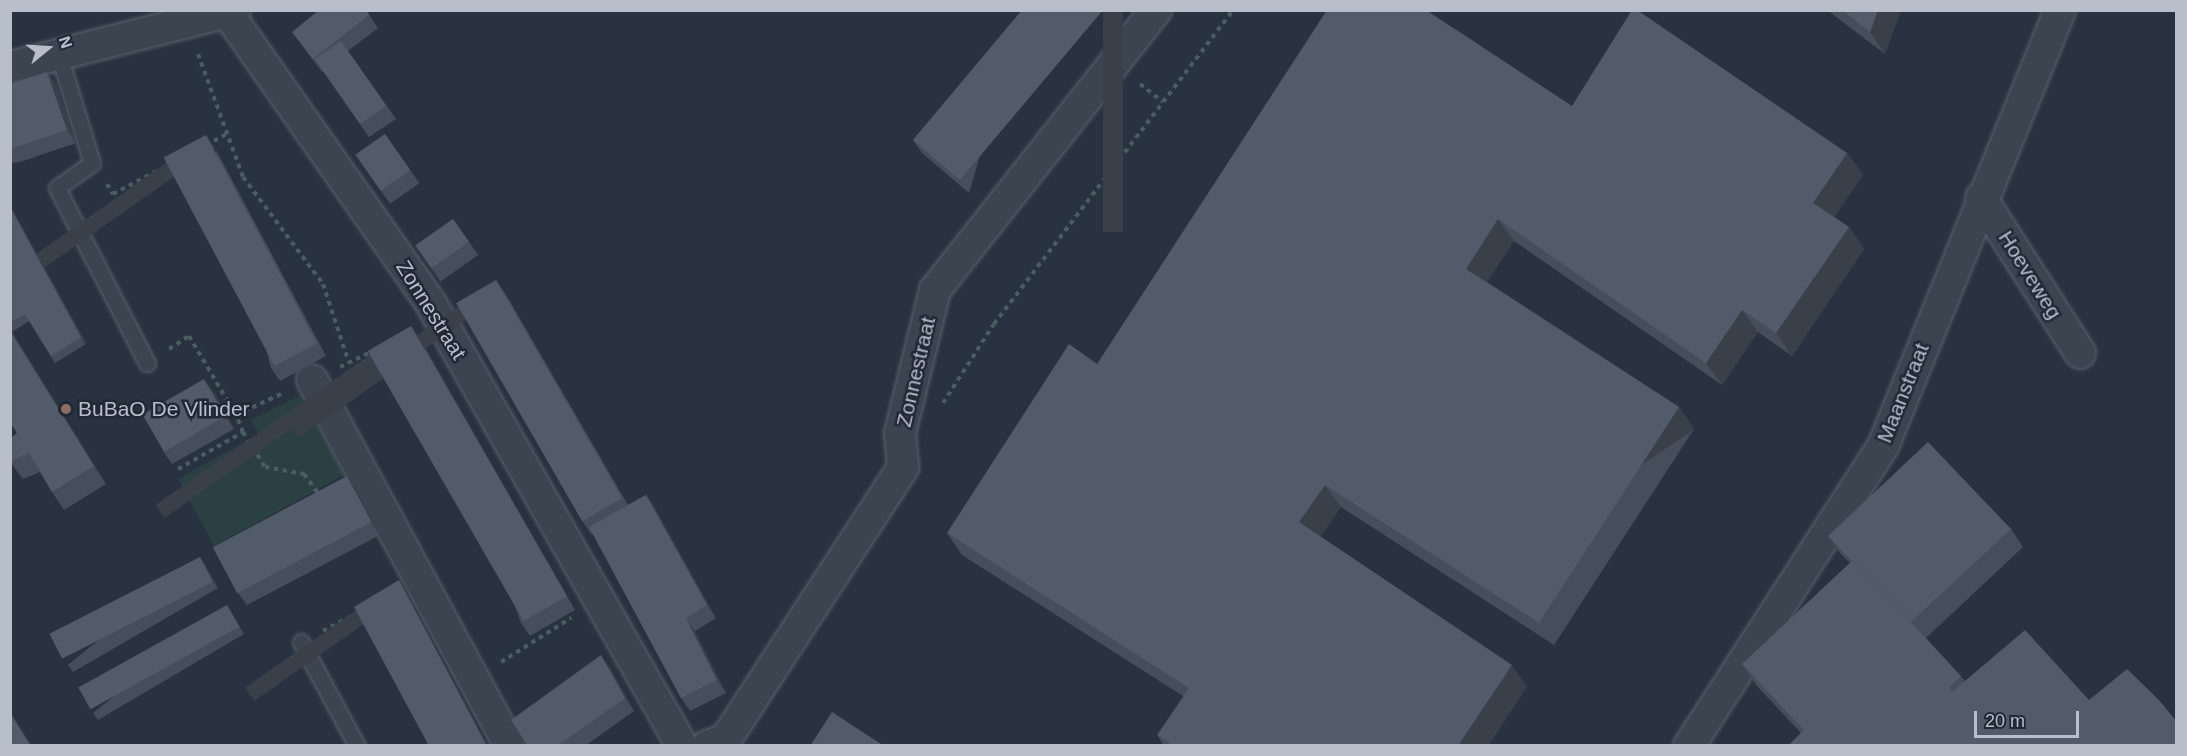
<!DOCTYPE html>
<style>
body{margin:0}
#map{position:relative;width:2187px;height:756px;overflow:hidden;background:#283240;font-family:Arial,sans-serif}
div>[style]{position:absolute}
[style*='--x']{left:calc(var(--x)*1px);top:calc(var(--y)*1px);width:calc(var(--w)*1px);rotate:calc(var(--a)*1deg)}
.green>*{inset:0;background:#2b4042}
.path>*{height:4px;margin-top:-2px;transform-origin:0;background:repeating-linear-gradient(90deg,#4a5d60 0 4.5px,transparent 0 9px)}
.roads{filter:drop-shadow(0 0 2px #59626d) drop-shadow(0 0 2px #59626d)}
.lane>*{height:15px;margin:-7.5px;padding:0 7.5px;transform-origin:7.5px;border-radius:7.5px;background:#3c4450}
.street>*{height:30px;margin:-15px;padding:0 15px;transform-origin:15px;border-radius:15px;background:#3c4450}
.wall>*{inset:0;background:#464e5b;transform-origin:0 0}
.shaded-wall>*{inset:0;background:#39404a;transform-origin:0 0}
.building>*{inset:0;background:#515b6a;transform-origin:0 0}
.dots>*{width:16px;height:16px;translate:-50% -50%;box-sizing:border-box;border:3px solid #202935;border-radius:50%}
span{translate:-50% -50%;white-space:nowrap;text-align:center;line-height:1.15;-webkit-text-stroke:5px #202935;paint-order:stroke}
.street-label{font-size:21px;color:#b8bfca}
.poi-label{font-size:21px;color:#b8bfca}
.left{translate:0 -50%;text-align:left}
.frame{position:absolute;inset:0;border:12px solid #b8bfca;pointer-events:none}
.north{position:absolute;left:18px;top:18px;width:60px;height:60px;-webkit-text-stroke:4px #202935;paint-order:stroke;rotate:72deg;font-size:16px;font-weight:700;line-height:24px;text-align:center;color:#b8bfca}
.north::after{content:'';display:block;margin:auto;width:21px;height:27px;background:#b8bfca;clip-path:polygon(50% 0,100% 100%,50% 72%,0 100%)}
.scale{position:absolute;left:1974px;top:711px;width:105px;height:27px;box-sizing:border-box;border:3px solid #b8bfca;border-top:0;padding-left:8px;font-size:18px;line-height:21px;white-space:nowrap;color:#b8bfca;-webkit-text-stroke:4px #202935;paint-order:stroke}
</style>
<div id="map">
<div class="green">
<i style="clip-path:polygon(299px 396px,344px 475px,214px 546px,178px 479px,258px 434px,251px 420px)"></i>
</div>
<div class="path">
<i style="--x:198;--y:54;--w:131;--a:69.9"></i>
<i style="--x:243;--y:177;--w:134;--a:53.2"></i>
<i style="--x:323;--y:284;--w:83;--a:71.8"></i>
<i style="--x:1140;--y:84;--w:29;--a:38"></i>
<i style="--x:206;--y:145;--w:24;--a:-28"></i>
<i style="--x:107;--y:184;--w:12;--a:59"></i>
<i style="--x:113;--y:194;--w:64;--a:-27.8"></i>
<i style="--x:169;--y:349;--w:24;--a:-33"></i>
<i style="--x:189;--y:336;--w:92;--a:59.3"></i>
<i style="--x:340;--y:367;--w:34;--a:-26"></i>
<i style="--x:943;--y:403;--w:94;--a:-57.2"></i>
<i style="--x:994;--y:324;--w:395;--a:-52.7"></i>
<i style="--x:243;--y:432;--w:41;--a:57.8"></i>
<i style="--x:265;--y:467;--w:40;--a:10"></i>
<i style="--x:304;--y:474;--w:26;--a:54"></i>
<i style="--x:178;--y:469;--w:75;--a:-29.6"></i>
<i style="--x:243;--y:432;--w:18;--a:-112"></i>
<i style="--x:236;--y:415;--w:50;--a:-25"></i>
<i style="--x:323;--y:631;--w:44;--a:-28.3"></i>
<i style="--x:501;--y:662;--w:83;--a:-32.2"></i>
</div>
<div class="roads">
<div class="lane">
<i style="--x:59;--y:55;--w:113;--a:73"></i>
<i style="--x:92;--y:163;--w:43;--a:144.5"></i>
<i style="--x:57;--y:188;--w:197;--a:62.8"></i>
<i style="--x:301;--y:642;--w:118;--a:61.7"></i>
</div>
<div class="street">
<i style="--x:229;--y:15;--w:350;--a:55"></i>
<i style="--x:430;--y:302;--w:511;--a:60.42"></i>
<i style="--x:10;--y:67;--w:232;--a:-14.2"></i>
<i style="--x:1981;--y:198;--w:184;--a:57.4"></i>
<i style="--x:312;--y:380;--w:416;--a:61.6"></i>
<i style="--x:707;--y:746;--w:20;--a:-20"></i>
<i style="--x:726;--y:739;--w:325;--a:-56.9"></i>
<i style="--x:903;--y:467;--w:34;--a:-95"></i>
<i style="--x:900;--y:433;--w:147;--a:-76.2"></i>
<i style="--x:935;--y:290;--w:357;--a:-51.7"></i>
<i style="--x:1689;--y:746;--w:359;--a:-57.1"></i>
<i style="--x:1884;--y:444;--w:468;--a:-67.9"></i>
</div>
</div>
<div class="wall">
<i style="clip-path:polygon(366px 10px,378px 28px,348px 51px,396px 119px,369px 137px,323px 71px,322px 72px,292px 32px)"></i>
<i style="clip-path:polygon(1022px 10px,969px 193px,922px 153px,913px 140px)"></i>
<i style="clip-path:polygon(1827px 10px,1901px 10px,1885px 54px)"></i>
<i style="clip-path:polygon(47px 72px,56px 85px,76px 143px,20px 162px,10px 163px,10px 84px)"></i>
<i style="clip-path:polygon(1572px 106px,1847px 153px,1863px 175px,1834px 217px,1849px 227px,1864px 249px,1792px 356px,1758px 332px,1722px 385px,1514px 241px,1487px 282px,1679px 407px,1694px 429px,1554px 645px,1341px 507px,1320px 537px,1527px 687px,1183px 696px,962px 555px,947px 533px,1097px 364px)"></i>
<i style="left:385px;top:134px;width:60px;height:36px;rotate:55deg"></i>
<i style="clip-path:polygon(215px 148px,326px 356px,280px 381px,271px 368px)"></i>
<i style="clip-path:polygon(10px 205px,86px 344px,55px 363px,29px 321px,12px 332px,106px 484px,64px 510px,52px 492px,40px 472px,23px 479px,10px 462px,10px 439px,17px 433px,10px 422px)"></i>
<i style="left:453px;top:219px;width:44px;height:46px;rotate:55deg"></i>
<i style="clip-path:polygon(496px 280px,505px 293px,628px 505px,646px 495px,655px 508px,716px 618px,695px 631px,726px 693px,690px 711px,681px 698px,593px 534px,592px 535px,583px 522px)"></i>
<i style="clip-path:polygon(411px 326px,420px 339px,575px 610px,530px 636px,521px 623px)"></i>
<i style="clip-path:polygon(214px 392px,234px 429px,172px 464px,163px 451px)"></i>
<i style="clip-path:polygon(356px 489px,380px 535px,247px 605px,237px 592px)"></i>
<i style="clip-path:polygon(2011px 529px,2023px 547px,1926px 638px,1965px 681px,2089px 700px,2176px 721px,2176px 746px,1788px 746px,1801px 733px,1757px 686px,1742px 664px,1850px 563px,1841px 554px,1828px 536px)"></i>
<i style="clip-path:polygon(200px 557px,218px 588px,73px 672px,68px 665px)"></i>
<i style="clip-path:polygon(227px 605px,244px 634px,98px 720px,93px 713px)"></i>
<i style="clip-path:polygon(610px 668px,634px 711px,585px 746px,528px 746px)"></i>
<i style="clip-path:polygon(1157px 735px,1173px 746px,1164px 746px)"></i>
</div>
<div class="shaded-wall">
<i style="left:1103px;top:10px;width:20px;height:222px"></i>
<i style="clip-path:polygon(1878px 10px,1901px 10px,1885px 54px,1870px 32px)"></i>
<i style="clip-path:polygon(47px 72px,56px 85px,76px 143px,67px 130px)"></i>
<i style="left:206px;top:135px;width:16px;height:236px;rotate:55deg"></i>
<i style="clip-path:polygon(1847px 153px,1863px 175px,1829px 225px,1813px 203px)"></i>
<i style="left:10px;top:205px;width:158px;height:2px;rotate:61deg"></i>
<i style="clip-path:polygon(1498px 219px,1514px 241px,1481px 291px,1466px 269px)"></i>
<i style="clip-path:polygon(1849px 227px,1864px 249px,1792px 356px,1776px 333px)"></i>
<i style="left:496px;top:280px;width:16px;height:252px;rotate:55deg"></i>
<i style="clip-path:polygon(1742px 310px,1758px 332px,1722px 385px,1706px 363px)"></i>
<i style="left:411px;top:326px;width:16px;height:312px;rotate:55deg"></i>
<i style="clip-path:polygon(10px 331px,19px 343px,106px 484px,94px 466px)"></i>
<i style="clip-path:polygon(204px 379px,214px 392px,234px 429px,225px 416px)"></i>
<i style="left:1679px;top:407px;width:27px;height:257px;rotate:56deg"></i>
<i style="clip-path:polygon(347px 476px,356px 489px,380px 535px,371px 522px)"></i>
<i style="clip-path:polygon(1325px 485px,1341px 507px,1315px 544px,1299px 522px)"></i>
<i style="clip-path:polygon(646px 495px,655px 508px,716px 618px,707px 605px)"></i>
<i style="clip-path:polygon(200px 557px,205px 564px,218px 588px,213px 582px)"></i>
<i style="left:399px;top:580px;width:16px;height:188px;rotate:55deg"></i>
<i style="clip-path:polygon(686px 618px,695px 631px,726px 693px,717px 680px)"></i>
<i style="clip-path:polygon(601px 655px,610px 668px,634px 711px,625px 698px)"></i>
<i style="clip-path:polygon(1512px 665px,1527px 687px,1488px 746px,1458px 746px)"></i>
<i style="clip-path:polygon(10px 711px,32px 746px,31px 746px,10px 713px)"></i>
</div>
<div class="building">
<i style="clip-path:polygon(319px 10px,366px 10px,369px 15px,313px 59px,292px 32px)"></i>
<i style="clip-path:polygon(1022px 10px,1103px 10px,960px 180px,913px 140px)"></i>
<i style="clip-path:polygon(1327px 10px,1426px 10px,1572px 106px,1632px 10px,1637px 10px,1847px 153px,1813px 203px,1849px 227px,1776px 333px,1742px 310px,1706px 363px,1498px 219px,1466px 269px,1679px 407px,1539px 623px,1325px 485px,1299px 522px,1512px 665px,1458px 746px,1173px 746px,1157px 735px,1189px 688px,947px 533px,1069px 344px,1097px 364px)"></i>
<i style="clip-path:polygon(1842px 10px,1878px 10px,1870px 32px)"></i>
<i style="left:341px;top:41px;width:79px;height:32px;rotate:55deg"></i>
<i style="clip-path:polygon(47px 72px,67px 130px,10px 149px,10px 84px)"></i>
<i style="left:385px;top:134px;width:44px;height:36px;rotate:55deg"></i>
<i style="left:206px;top:135px;width:236px;height:48px;rotate:62deg"></i>
<i style="clip-path:polygon(10px 207px,81px 337px,51px 356px,25px 314px,10px 323px)"></i>
<i style="left:453px;top:219px;width:28px;height:46px;rotate:55deg"></i>
<i style="left:496px;top:280px;width:252px;height:46px;rotate:60deg"></i>
<i style="left:411px;top:326px;width:312px;height:50px;rotate:60deg"></i>
<i style="clip-path:polygon(10px 331px,94px 466px,52px 492px,29px 453px,10px 461px,10px 439px,17px 433px,10px 422px)"></i>
<i style="left:204px;top:379px;width:43px;height:71px;rotate:60deg"></i>
<i style="clip-path:polygon(1928px 442px,2011px 529px,1911px 622px,1853px 560px,1852px 561px,1828px 536px)"></i>
<i style="left:347px;top:476px;width:52px;height:152px;rotate:62deg"></i>
<i style="clip-path:polygon(646px 495px,707px 605px,686px 618px,717px 680px,681px 698px,589px 527px)"></i>
<i style="left:200px;top:557px;width:28px;height:169px;rotate:63deg"></i>
<i style="clip-path:polygon(1853px 560px,1961px 676px,1949px 688px,2002px 746px,1788px 746px,1804px 730px,1742px 664px)"></i>
<i style="clip-path:polygon(399px 580px,487px 746px,429px 746px,354px 607px)"></i>
<i style="left:227px;top:605px;width:25px;height:170px;rotate:61deg"></i>
<i style="clip-path:polygon(2025px 630px,2089px 700px,2127px 669px,2159px 700px,2176px 721px,2176px 744px,2174px 746px,2002px 746px,1952px 692px)"></i>
<i style="clip-path:polygon(601px 655px,625px 698px,557px 746px,528px 746px,511px 720px)"></i>
<i style="clip-path:polygon(832px 712px,884px 746px,810px 746px)"></i>
<i style="clip-path:polygon(10px 713px,31px 746px,10px 746px)"></i>
</div>
<div class="dots">
<i style="left:66px;top:409px;background:#8d6e63"></i>
</div>
<div class="street-label">
<span style="left:2030px;top:275px;rotate:58deg">Hoeveweg</span>
<span style="left:431px;top:310px;rotate:58deg">Zonnestraat</span>
<span style="left:916px;top:372px;rotate:-77deg">Zonnestraat</span>
<span style="left:1903px;top:393px;rotate:-68deg">Maanstraat</span>
</div>
<div class="poi-label">
<span class="left" style="left:78px;top:409px">BuBaO De Vlinder</span>
</div>
<div class="frame"></div>
<div class="north">N</div>
<div class="scale">20 m</div>
</div>
